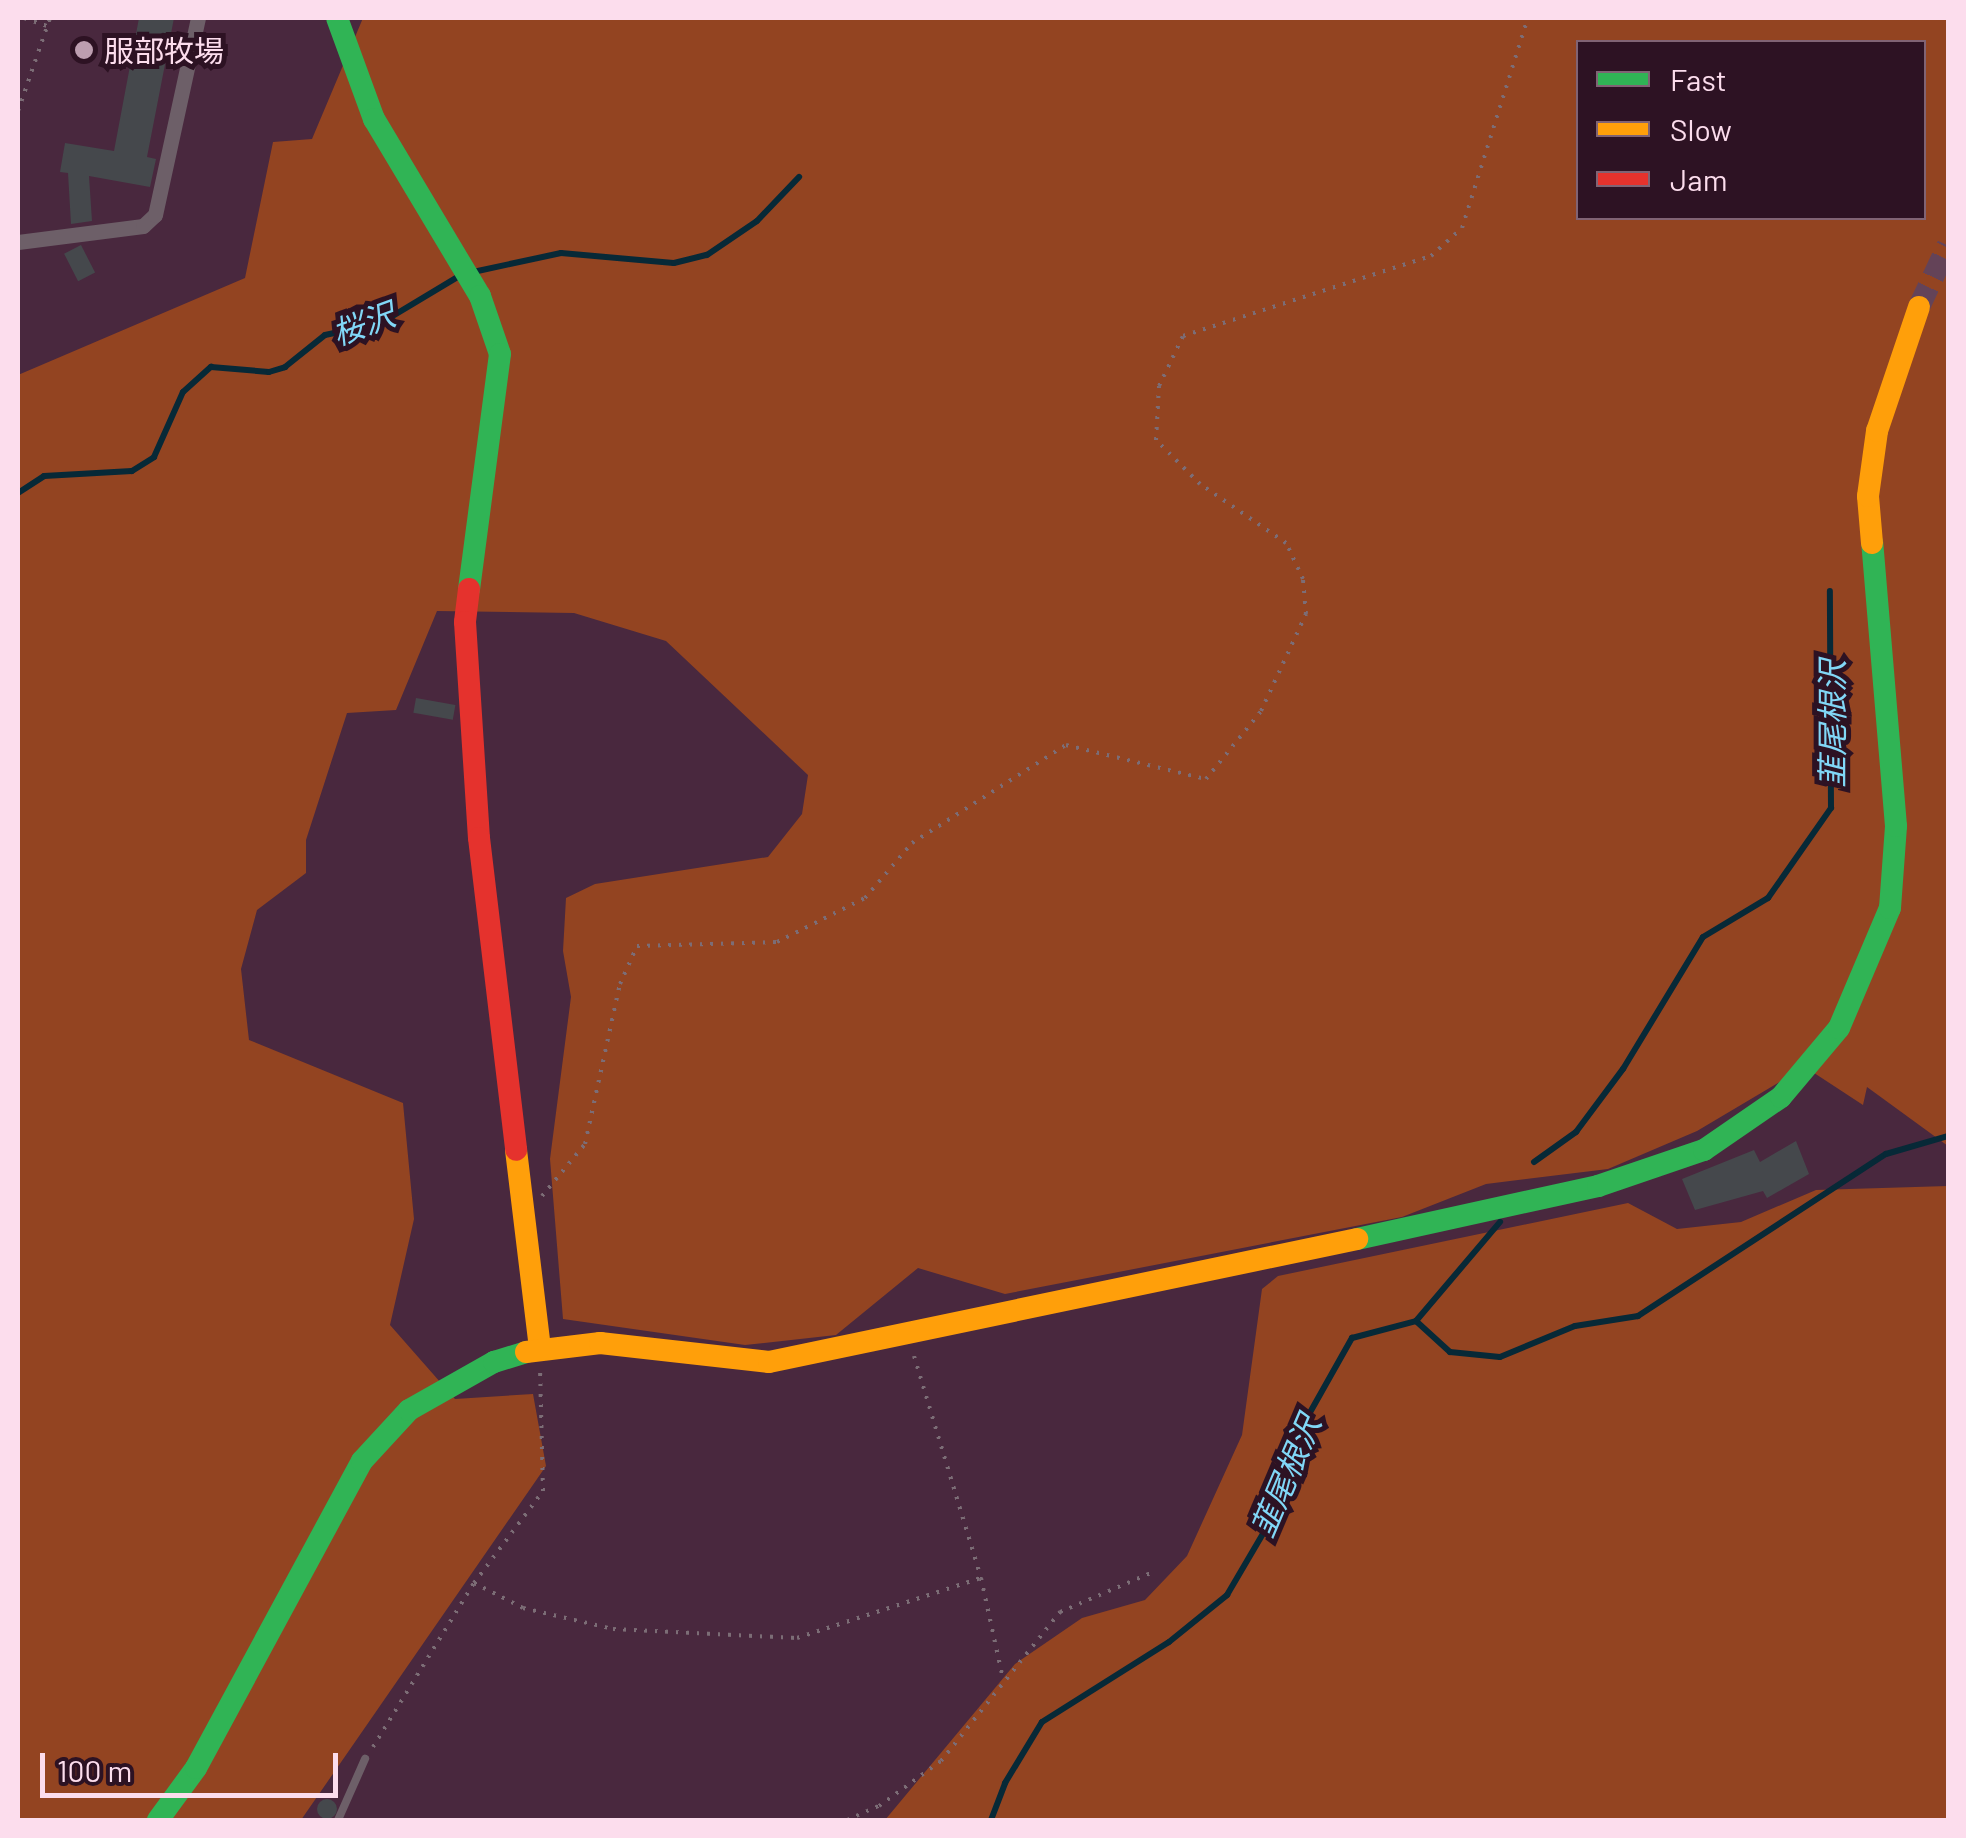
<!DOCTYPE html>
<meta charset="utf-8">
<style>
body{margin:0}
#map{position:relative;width:1966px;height:1838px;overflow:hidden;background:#49283e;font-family:Barlow,"Noto Sans JP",sans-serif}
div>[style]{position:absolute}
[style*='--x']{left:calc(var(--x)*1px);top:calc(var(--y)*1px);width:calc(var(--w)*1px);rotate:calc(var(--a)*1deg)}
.forest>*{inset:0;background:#934421}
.stream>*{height:6px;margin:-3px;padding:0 3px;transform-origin:3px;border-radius:3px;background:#072937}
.building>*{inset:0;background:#45484c;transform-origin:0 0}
.round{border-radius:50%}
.secondary-tunnel>*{height:22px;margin-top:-11px;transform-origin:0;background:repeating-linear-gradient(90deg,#644358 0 22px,transparent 0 33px)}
.path>*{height:4px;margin-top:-2px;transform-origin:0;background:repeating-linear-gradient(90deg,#7c6d76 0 2.5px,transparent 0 10.5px)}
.lane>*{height:8px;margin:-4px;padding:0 4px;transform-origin:4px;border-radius:4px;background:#6d5f68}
.street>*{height:15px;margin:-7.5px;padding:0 7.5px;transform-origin:7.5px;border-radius:7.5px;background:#6d5f68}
.fast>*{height:22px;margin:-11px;padding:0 11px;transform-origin:11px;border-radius:11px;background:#30b455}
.slow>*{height:22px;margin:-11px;padding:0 11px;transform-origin:11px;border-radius:11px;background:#ff9f0a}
.jam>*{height:22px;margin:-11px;padding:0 11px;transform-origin:11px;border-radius:11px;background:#e5322d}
.dots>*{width:28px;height:28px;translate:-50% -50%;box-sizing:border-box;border:5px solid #2d1223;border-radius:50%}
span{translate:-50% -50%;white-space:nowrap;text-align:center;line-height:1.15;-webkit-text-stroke:10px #2d1223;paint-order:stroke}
.poi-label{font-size:30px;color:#fcdded}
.left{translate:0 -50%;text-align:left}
.water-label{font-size:32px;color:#81d7f7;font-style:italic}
.frame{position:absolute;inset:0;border:20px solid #fcdded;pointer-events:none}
.legend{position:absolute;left:1576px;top:40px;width:350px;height:180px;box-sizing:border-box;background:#2d1223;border:2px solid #806374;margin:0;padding:12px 18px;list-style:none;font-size:30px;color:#fcdded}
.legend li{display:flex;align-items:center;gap:20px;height:50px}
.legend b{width:50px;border:2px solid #806374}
.scale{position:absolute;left:40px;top:1753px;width:298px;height:45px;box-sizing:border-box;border:5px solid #fcdded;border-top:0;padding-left:12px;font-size:30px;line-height:35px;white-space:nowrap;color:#fcdded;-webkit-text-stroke:8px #2d1223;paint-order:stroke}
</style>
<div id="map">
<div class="forest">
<i style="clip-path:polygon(evenodd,363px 18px,1948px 18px,1948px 1146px,1867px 1087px,1863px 1105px,1805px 1067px,1697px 1131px,1608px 1169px,1486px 1184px,1402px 1217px,1005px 1294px,918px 1268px,836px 1335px,745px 1345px,563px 1319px,550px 1159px,571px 997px,563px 951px,566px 898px,595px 884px,768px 857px,802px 814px,808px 775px,666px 641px,574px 613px,437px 611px,396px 710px,347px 713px,306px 840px,306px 873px,257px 910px,241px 969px,249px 1040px,403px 1103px,414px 1219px,390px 1325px,455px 1399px,533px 1394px,546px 1466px,301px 1820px,18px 1820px,18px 375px,245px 278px,273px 142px,312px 139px,363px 18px,1578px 42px,1924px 42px,1924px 218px,1578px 218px,1578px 42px)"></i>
<i style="clip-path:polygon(1948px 1186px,1948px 1820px,885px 1820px,1015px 1664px,1082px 1618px,1145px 1600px,1187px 1556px,1242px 1435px,1262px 1289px,1278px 1276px,1628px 1203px,1677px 1229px,1741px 1222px,1816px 1190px)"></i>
</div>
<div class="stream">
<i style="--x:473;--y:272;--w:90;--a:-12.2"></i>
<i style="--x:561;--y:253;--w:113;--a:5.1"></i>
<i style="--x:674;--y:263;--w:34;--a:-14"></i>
<i style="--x:707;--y:255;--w:60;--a:-34.2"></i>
<i style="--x:757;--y:221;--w:61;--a:-46.3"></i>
<i style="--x:18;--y:493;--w:31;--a:-33"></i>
<i style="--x:44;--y:476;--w:88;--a:-3.3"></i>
<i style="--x:132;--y:471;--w:26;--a:-32"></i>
<i style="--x:154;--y:457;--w:71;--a:-66"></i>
<i style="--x:183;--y:392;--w:38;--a:-42"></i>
<i style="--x:211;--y:367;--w:58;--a:4.9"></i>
<i style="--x:269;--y:372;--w:17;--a:-17"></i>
<i style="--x:285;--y:367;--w:51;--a:-38.7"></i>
<i style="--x:325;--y:335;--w:57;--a:-12.1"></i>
<i style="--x:381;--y:323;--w:93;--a:-31"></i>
<i style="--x:1534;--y:1162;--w:52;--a:-35.5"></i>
<i style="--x:1576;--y:1132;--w:79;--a:-53.3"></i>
<i style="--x:1623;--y:1069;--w:154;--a:-58.8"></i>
<i style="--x:1703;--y:937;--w:76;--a:-31"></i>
<i style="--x:1768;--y:898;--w:110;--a:-55"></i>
<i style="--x:1831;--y:808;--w:217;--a:-90.3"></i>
<i style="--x:1416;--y:1321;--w:46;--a:42.4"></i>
<i style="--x:1450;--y:1352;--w:50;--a:5.7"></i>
<i style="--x:1500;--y:1357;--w:81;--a:-22.5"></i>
<i style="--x:1575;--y:1326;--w:64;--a:-9"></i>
<i style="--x:1638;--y:1316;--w:296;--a:-33.2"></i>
<i style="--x:1886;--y:1154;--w:65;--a:-16.2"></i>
<i style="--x:991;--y:1820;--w:40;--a:-69"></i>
<i style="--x:1005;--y:1783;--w:71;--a:-58.8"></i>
<i style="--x:1042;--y:1722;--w:150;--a:-32.2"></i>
<i style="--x:1169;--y:1642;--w:75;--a:-39"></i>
<i style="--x:1227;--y:1595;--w:87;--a:-59.6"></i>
<i style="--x:1271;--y:1520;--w:110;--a:-70.4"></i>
<i style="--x:1308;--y:1416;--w:90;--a:-60.6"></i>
<i style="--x:1352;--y:1338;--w:66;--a:-14.9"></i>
<i style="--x:1416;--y:1321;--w:130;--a:-49.7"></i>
</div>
<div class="building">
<i style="clip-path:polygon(139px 18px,174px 18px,147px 157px,156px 159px,150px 187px,89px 176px,92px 221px,71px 224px,68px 173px,60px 172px,65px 143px,114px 151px)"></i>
<i style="left:81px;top:245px;width:31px;height:19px;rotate:63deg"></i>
<i style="left:416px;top:698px;width:40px;height:15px;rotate:10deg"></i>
<i style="clip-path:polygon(1796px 1141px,1809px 1174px,1767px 1198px,1763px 1191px,1695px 1210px,1682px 1179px,1754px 1150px,1760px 1162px)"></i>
<i class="round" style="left:317px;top:1799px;width:20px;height:20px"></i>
</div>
<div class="secondary-tunnel">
<i style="--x:1919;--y:307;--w:68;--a:-64.9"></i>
</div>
<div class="path">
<i style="--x:24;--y:18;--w:24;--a:19"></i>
<i style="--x:18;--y:111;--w:98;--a:-71"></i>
<i style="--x:542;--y:1196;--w:67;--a:-50.4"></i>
<i style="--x:585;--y:1144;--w:164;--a:-77.7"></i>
<i style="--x:620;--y:984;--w:42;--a:-65.9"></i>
<i style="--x:637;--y:946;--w:140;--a:-1.6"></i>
<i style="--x:777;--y:942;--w:98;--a:-26.6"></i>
<i style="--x:865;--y:898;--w:72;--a:-49.5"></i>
<i style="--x:912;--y:843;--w:183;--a:-32.5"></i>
<i style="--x:1066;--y:745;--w:144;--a:13.7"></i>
<i style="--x:1206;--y:779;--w:87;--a:-51"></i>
<i style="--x:1261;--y:711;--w:107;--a:-65.1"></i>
<i style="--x:1306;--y:614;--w:35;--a:-95"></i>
<i style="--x:1303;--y:579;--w:40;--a:-115"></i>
<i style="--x:1286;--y:543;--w:104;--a:-145.5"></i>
<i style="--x:1200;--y:484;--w:62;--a:-135"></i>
<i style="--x:1156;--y:440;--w:54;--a:-86.8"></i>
<i style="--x:1159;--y:386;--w:55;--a:-64.4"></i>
<i style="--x:1183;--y:336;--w:261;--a:-17.9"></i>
<i style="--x:1431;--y:256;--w:42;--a:-42.1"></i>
<i style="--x:1462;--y:228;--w:220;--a:-72.6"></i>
<i style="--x:914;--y:1356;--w:232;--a:73.2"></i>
<i style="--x:981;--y:1578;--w:103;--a:77.7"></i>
<i style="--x:474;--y:1583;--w:55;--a:27"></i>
<i style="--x:523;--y:1608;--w:92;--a:13.1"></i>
<i style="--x:613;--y:1629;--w:184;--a:2.8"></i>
<i style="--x:797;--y:1638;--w:194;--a:-18.1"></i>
<i style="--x:373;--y:1747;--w:193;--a:-58.4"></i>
<i style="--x:474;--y:1583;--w:115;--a:-53.1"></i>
<i style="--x:543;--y:1491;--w:123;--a:-91.4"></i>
<i style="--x:847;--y:1820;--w:35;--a:-24"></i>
<i style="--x:879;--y:1806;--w:77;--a:-36"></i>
<i style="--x:941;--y:1761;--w:191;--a:-51.4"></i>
<i style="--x:1060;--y:1612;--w:101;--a:-23.3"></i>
</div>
<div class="lane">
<i style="--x:338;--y:1820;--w:67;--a:-66.1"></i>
</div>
<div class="street">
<i style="--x:18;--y:242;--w:126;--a:-7.3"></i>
<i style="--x:143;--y:226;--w:16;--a:-43"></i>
<i style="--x:155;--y:215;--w:202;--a:-77.7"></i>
</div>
<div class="fast">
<i style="--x:337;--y:18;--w:108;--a:69.9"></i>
<i style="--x:374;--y:119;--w:206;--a:59.1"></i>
<i style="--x:480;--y:296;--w:61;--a:71"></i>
<i style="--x:500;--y:354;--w:237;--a:97.5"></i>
<i style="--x:1357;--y:1239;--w:247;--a:-12.4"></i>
<i style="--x:1598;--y:1186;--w:112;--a:-18.8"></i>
<i style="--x:1704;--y:1150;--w:93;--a:-34.5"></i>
<i style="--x:1781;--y:1097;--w:90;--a:-50"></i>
<i style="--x:1839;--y:1028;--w:130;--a:-67"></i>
<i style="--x:1890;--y:908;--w:82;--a:-85.8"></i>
<i style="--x:1896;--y:826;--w:284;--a:-94.8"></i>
<i style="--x:158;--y:1820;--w:64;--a:-53.8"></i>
<i style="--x:196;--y:1768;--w:349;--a:-61.6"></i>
<i style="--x:362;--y:1461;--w:69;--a:-47.3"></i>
<i style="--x:409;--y:1410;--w:98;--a:-29.5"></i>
<i style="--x:494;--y:1362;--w:34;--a:-17"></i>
</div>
<div class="slow">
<i style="--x:1872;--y:543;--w:47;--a:-94.9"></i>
<i style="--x:1868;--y:496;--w:66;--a:-82.1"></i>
<i style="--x:1877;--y:431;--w:131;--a:-71.3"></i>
<i style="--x:516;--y:1150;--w:199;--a:83.1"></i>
<i style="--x:526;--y:1352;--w:75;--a:-6.9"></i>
<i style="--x:600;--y:1343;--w:170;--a:6.4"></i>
<i style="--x:769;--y:1362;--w:601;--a:-11.81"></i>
</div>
<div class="jam">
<i style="--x:469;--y:589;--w:33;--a:97"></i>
<i style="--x:465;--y:622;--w:216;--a:86.3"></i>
<i style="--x:479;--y:838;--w:314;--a:83.2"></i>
</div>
<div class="dots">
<i style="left:84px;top:50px;background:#bd9eb0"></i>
</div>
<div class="poi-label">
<span class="left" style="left:104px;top:50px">服部牧場</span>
</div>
<div class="water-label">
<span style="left:363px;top:323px;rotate:-20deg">桜沢</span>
<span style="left:1831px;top:724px;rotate:-90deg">韮尾根沢</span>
<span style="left:1285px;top:1476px;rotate:-67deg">韮尾根沢</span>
</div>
<div class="frame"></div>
<ul class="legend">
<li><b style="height:12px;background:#30b455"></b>Fast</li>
<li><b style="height:12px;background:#ff9f0a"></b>Slow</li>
<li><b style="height:12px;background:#e5322d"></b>Jam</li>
</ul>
<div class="scale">100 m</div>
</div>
